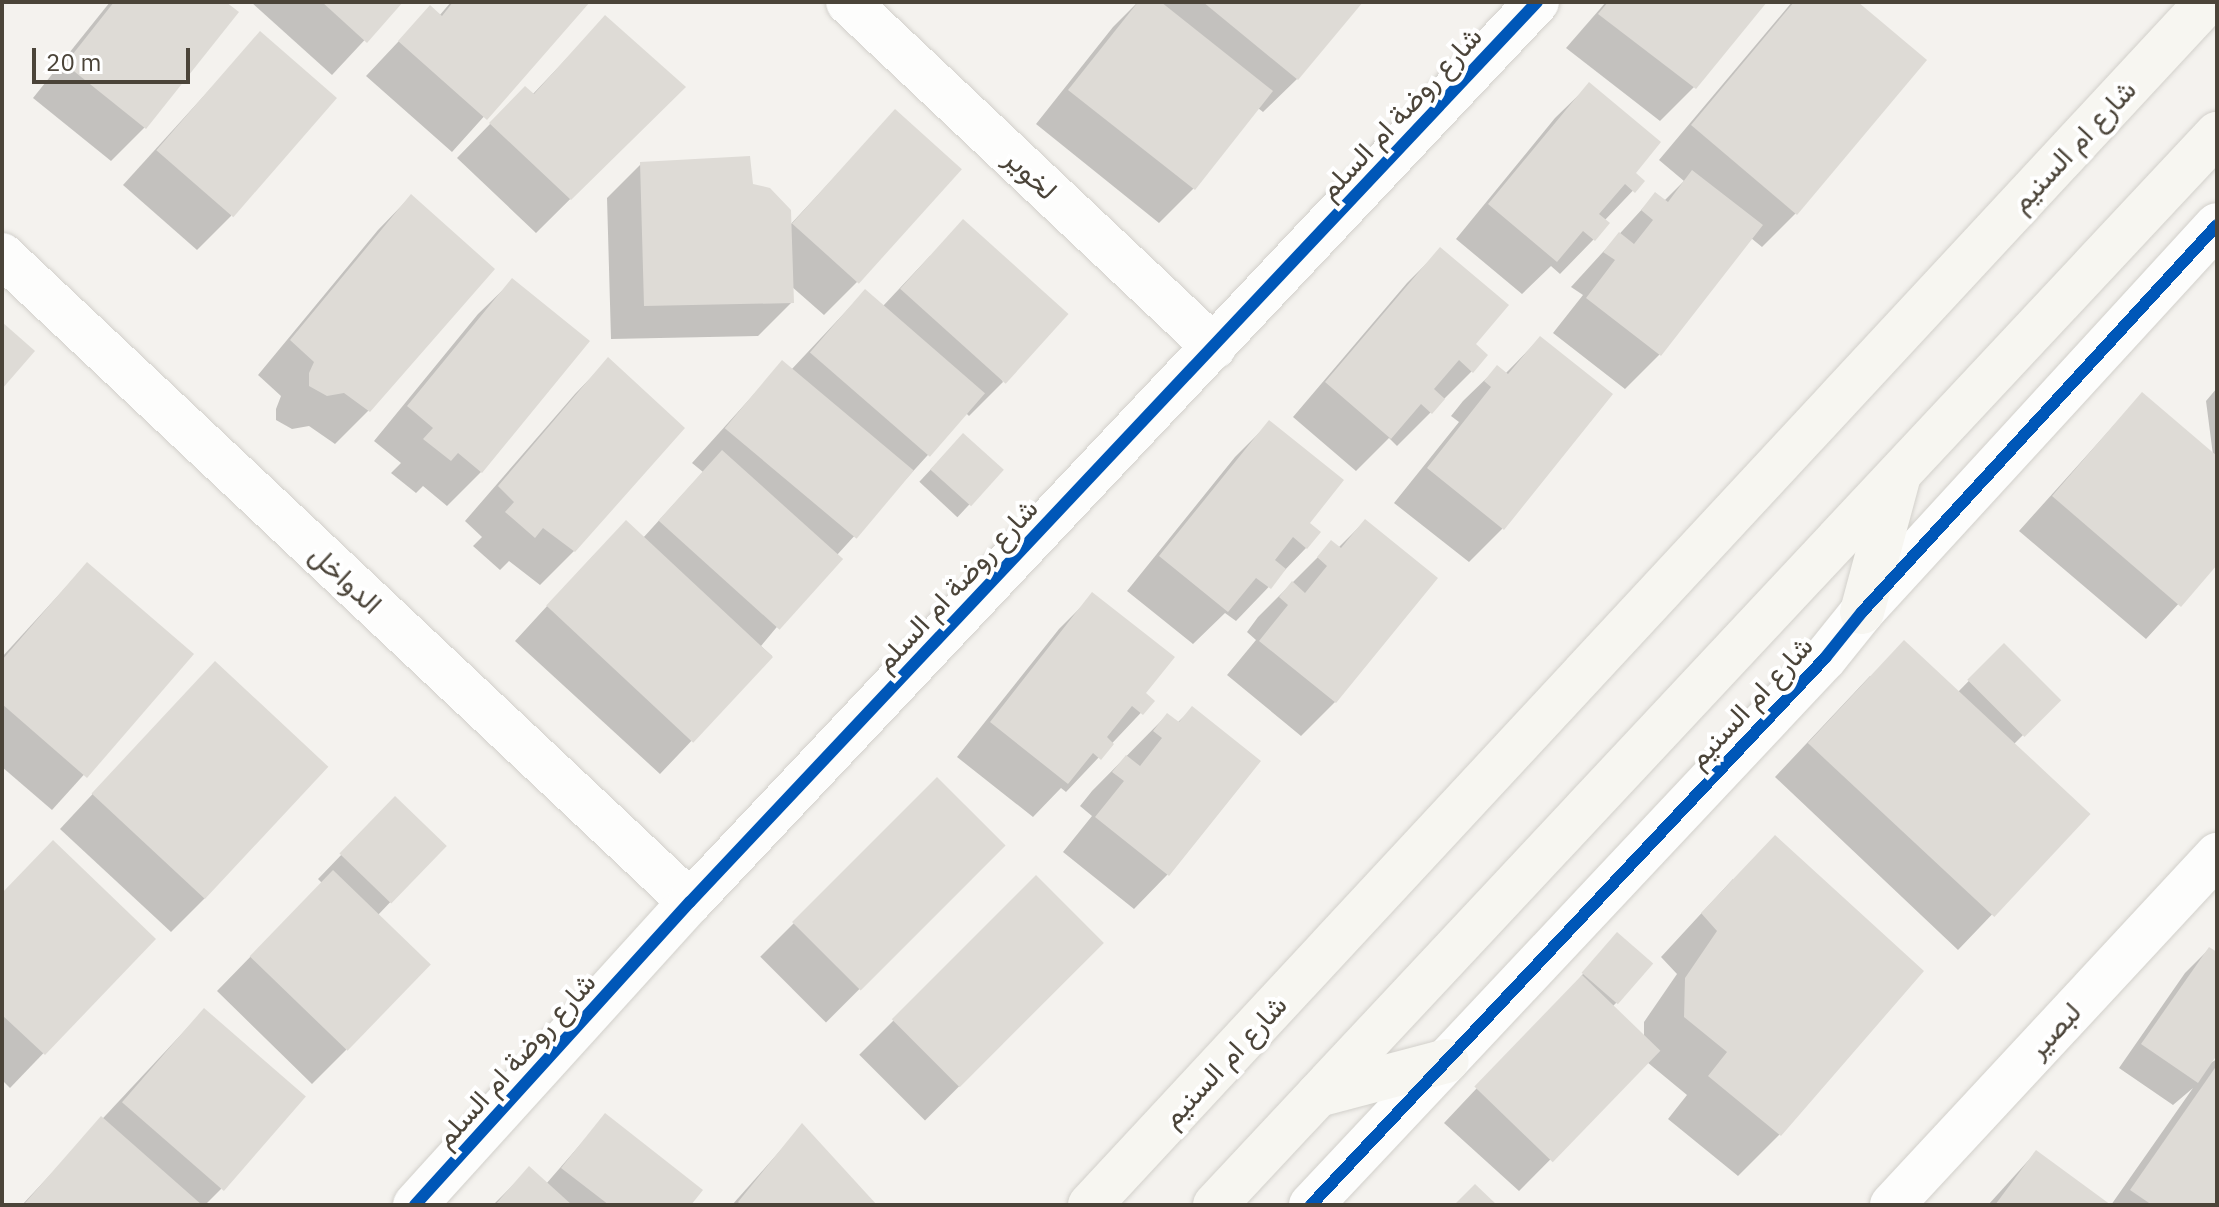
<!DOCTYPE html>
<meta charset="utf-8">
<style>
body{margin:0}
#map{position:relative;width:2219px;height:1207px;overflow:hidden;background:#f4f2ee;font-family:"IBM Plex Sans",Vazirmatn,sans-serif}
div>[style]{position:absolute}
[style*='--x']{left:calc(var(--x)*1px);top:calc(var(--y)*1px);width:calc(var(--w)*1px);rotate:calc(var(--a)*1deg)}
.shadow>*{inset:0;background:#0003;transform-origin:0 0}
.building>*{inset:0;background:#dedbd6;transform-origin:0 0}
.roads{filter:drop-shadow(0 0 2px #d2d0cb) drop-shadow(0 0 2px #d2d0cb)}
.minor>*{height:44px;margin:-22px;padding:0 22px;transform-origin:22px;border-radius:22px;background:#fdfdfc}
.secondary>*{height:44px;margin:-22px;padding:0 22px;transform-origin:22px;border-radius:22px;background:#f7f6f1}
.cycleway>*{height:12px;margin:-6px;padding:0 6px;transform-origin:6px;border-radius:6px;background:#0057b8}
span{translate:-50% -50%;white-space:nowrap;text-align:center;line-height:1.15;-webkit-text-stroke:8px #fff;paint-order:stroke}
.street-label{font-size:28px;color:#4b4439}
.frame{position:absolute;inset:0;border:4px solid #4b4439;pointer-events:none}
.scale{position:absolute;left:32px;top:48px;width:158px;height:36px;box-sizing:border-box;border:4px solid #4b4439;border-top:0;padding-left:10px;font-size:24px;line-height:28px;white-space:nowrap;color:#4b4439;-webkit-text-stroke:6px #fff;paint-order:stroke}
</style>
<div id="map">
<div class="shadow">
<i style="clip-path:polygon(110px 2px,223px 2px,145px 127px,111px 161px,33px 98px)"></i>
<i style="clip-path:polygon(251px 2px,400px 2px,332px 75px)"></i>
<i style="clip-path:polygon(451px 2px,587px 2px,452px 152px,366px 76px,430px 8px,439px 16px)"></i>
<i style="clip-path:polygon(1138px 2px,1360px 2px,1297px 79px,1263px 112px,1258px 108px,1193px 189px,1159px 223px,1036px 124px,1113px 27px)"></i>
<i style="clip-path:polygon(1606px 2px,1764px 2px,1694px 87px,1660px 121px,1566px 48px)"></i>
<i style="clip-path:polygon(1792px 2px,1855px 2px,1796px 213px,1762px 247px,1751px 238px,1659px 355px,1625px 389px,1553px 333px,1583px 295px,1571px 287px,1655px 195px,1664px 201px,1684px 181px,1659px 160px)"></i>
<i style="clip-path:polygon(605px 18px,683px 87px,536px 233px,457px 158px,491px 123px,532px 95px)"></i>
<i style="clip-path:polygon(260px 34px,231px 216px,197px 250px,123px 185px)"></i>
<i style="clip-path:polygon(1589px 85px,1633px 173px,1642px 181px,1604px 221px,1607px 223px,1593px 240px,1560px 274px,1551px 266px,1522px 294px,1456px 239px,1555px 118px)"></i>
<i style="clip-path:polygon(895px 112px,858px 281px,824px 315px,791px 286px,792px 302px,758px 336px,611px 339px,607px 198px,641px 164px,769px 189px,789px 211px,789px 226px)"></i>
<i style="clip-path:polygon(411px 196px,369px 410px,335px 444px,309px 426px,292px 429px,276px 420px,276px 409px,281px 396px,258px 375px,378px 230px)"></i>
<i style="clip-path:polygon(1441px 249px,1473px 345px,1472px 371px,1397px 446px,1389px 438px,1356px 471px,1293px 417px,1407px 283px)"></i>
<i style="clip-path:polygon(930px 256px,1003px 382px,969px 416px,966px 413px,837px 555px,761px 646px,772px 656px,660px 774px,515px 641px,593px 556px,643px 538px,703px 472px,692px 463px,782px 363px,791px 370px,865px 291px,883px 306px)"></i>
<i style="clip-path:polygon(512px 281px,587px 342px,481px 472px,447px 506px,423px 486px,416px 493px,391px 473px,401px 463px,374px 441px,478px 314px)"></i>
<i style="clip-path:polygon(1540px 338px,1502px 529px,1469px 562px,1394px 503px,1459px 422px,1451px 416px,1463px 401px,1497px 368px,1505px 374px)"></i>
<i style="clip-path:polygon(608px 360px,574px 551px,540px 585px,509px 561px,500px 570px,473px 546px,482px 537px,465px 521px,575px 394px)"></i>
<i style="clip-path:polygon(2217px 388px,2217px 562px,2146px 639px,2019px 531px,2142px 394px,2213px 455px,2206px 401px)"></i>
<i style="clip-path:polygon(1269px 423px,1307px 523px,1306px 548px,1236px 621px,1225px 613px,1193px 644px,1127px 591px,1235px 457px)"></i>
<i style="left:963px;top:435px;width:52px;height:64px;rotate:43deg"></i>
<i style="clip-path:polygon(1365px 521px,1335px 702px,1301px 736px,1227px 675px,1256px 640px,1247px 632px,1258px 617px,1332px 543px,1338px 548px)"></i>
<i style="clip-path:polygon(87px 564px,192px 655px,52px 810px,2px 767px,2px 657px)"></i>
<i style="clip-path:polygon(1093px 595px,1143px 693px,1152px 701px,1066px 792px,1061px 788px,1033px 817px,957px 757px,1059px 629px)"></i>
<i style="clip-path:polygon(2004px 645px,2058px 700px,2013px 745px,2087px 815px,1958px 950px,1775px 777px,1870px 676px,1957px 693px)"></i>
<i style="clip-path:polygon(182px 698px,205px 898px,171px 932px,60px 829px)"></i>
<i style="clip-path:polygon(1193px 708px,1259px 761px,1167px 875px,1134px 909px,1063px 852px,1092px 816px,1080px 806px,1092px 791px,1167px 715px,1177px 723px)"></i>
<i style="left:937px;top:780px;width:93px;height:250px;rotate:45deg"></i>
<i style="clip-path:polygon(372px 823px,444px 846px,377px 916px,346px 1050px,312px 1084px,217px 991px,322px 883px,318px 879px)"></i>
<i style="left:1036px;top:878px;width:93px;height:250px;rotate:45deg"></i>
<i style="clip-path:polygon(1733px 879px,1780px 1134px,1738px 1176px,1668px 1119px,1687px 1095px,1647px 1062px,1519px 1191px,1444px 1123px,1573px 986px,1606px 946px,1617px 1002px,1612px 1007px,1644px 1038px,1644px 1022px,1677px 974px,1661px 957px)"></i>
<i style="clip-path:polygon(2px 894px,153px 939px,10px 1088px,2px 1080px)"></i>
<i style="clip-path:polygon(2209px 949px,2217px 955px,2217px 1052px,2209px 1064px,2217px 1059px,2217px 1205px,2111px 1205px,2193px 1088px,2173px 1105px,2119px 1068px,2185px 973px)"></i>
<i style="clip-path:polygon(204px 1010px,221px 1189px,205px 1205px,22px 1205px)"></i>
<i style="clip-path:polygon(605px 1116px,688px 1205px,493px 1205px,529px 1169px,546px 1184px)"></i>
<i style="clip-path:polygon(802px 1126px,875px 1205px,732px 1205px)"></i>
<i style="clip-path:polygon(2036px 1152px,2107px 1205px,1988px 1205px)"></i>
</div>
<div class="building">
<i style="clip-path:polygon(114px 2px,226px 2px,239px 12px,146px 129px,65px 64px)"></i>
<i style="clip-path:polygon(322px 2px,403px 2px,367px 43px)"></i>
<i style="clip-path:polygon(453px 2px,590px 2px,487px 120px,398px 41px,430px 5px,442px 16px)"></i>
<i style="clip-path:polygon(1138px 2px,1161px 2px,1273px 91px,1195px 190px,1068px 90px)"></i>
<i style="clip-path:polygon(1203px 2px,1363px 2px,1298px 80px)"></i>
<i style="clip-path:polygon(1608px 2px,1767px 2px,1696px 89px,1598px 14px)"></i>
<i style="clip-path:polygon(1794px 2px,1858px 2px,1927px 60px,1797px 215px,1691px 125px)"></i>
<i style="clip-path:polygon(605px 15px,686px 87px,571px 200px,489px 123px,525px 86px,534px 94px)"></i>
<i style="left:260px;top:31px;width:102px;height:158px;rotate:41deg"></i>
<i style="clip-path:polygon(1589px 82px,1661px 142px,1636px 173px,1645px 181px,1635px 193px,1625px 184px,1599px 214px,1610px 223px,1595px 241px,1583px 231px,1557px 262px,1488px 204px)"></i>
<i style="left:895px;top:109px;width:90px;height:154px;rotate:42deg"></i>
<i style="clip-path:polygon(750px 156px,753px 184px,770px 188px,791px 210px,794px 303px,644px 306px,640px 162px)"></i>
<i style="clip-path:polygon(1692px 170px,1763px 225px,1661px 356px,1586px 298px,1615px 260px,1603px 252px,1619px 232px,1634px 244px,1653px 220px,1641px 210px,1655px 192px,1668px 202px)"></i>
<i style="clip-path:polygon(411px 194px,495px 269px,370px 412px,344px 393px,327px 396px,309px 386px,309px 373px,314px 362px,290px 340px)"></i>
<i style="left:963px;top:219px;width:142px;height:94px;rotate:42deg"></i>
<i style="clip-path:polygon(1440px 247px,1509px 305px,1476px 344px,1488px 355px,1473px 373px,1459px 360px,1434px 389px,1445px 399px,1432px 414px,1421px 404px,1391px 439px,1325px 382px)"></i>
<i style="clip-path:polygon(512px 278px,590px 341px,482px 473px,458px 453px,451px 461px,423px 439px,433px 428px,407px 406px)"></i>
<i style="left:865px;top:289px;width:159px;height:84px;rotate:41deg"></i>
<i style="clip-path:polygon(2px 322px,35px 351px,2px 389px)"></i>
<i style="clip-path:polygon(1540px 336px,1613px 394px,1504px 530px,1427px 468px,1491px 387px,1484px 381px,1497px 365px,1508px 374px)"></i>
<i style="clip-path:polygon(608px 357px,685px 428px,575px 552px,543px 528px,535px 538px,505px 512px,514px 502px,498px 486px)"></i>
<i style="left:782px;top:360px;width:172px;height:89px;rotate:40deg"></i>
<i style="clip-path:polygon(2142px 392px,2217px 456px,2217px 565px,2181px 607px,2052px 496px)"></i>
<i style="clip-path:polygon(1269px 420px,1344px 480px,1310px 523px,1321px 532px,1307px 549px,1293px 537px,1275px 560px,1286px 569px,1271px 589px,1256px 578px,1228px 612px,1159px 556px)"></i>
<i style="left:963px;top:433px;width:55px;height:49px;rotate:42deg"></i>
<i style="left:722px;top:450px;width:163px;height:95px;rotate:42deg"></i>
<i style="clip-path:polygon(1365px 519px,1438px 578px,1336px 703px,1259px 641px,1288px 605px,1279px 597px,1292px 581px,1305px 593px,1327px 566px,1317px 557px,1331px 540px,1341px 548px)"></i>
<i style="left:626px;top:520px;width:201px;height:117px;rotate:43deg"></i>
<i style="clip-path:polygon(87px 562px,194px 654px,87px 778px,2px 704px,2px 660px)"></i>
<i style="clip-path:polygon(1092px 592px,1175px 657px,1146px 693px,1155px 701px,1143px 715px,1132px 706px,1107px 737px,1114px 744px,1101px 760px,1093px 753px,1068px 784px,990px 722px)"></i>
<i style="left:1904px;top:640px;width:255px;height:141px;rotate:43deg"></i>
<i style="left:2004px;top:643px;width:81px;height:52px;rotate:45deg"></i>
<i style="left:215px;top:661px;width:155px;height:181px;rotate:43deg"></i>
<i style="clip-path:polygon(1192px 706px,1261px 761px,1169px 876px,1095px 817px,1124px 781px,1112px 772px,1126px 755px,1140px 766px,1162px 738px,1153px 731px,1167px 713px,1179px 722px)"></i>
<i style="left:937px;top:777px;width:97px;height:205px;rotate:45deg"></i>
<i style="left:395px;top:796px;width:72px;height:80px;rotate:44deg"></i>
<i style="clip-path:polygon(1775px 835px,1924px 971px,1781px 1136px,1708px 1076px,1727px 1052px,1684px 1017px,1685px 978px,1717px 931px,1701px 913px)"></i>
<i style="clip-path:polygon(53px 840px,156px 939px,45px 1055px,2px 1015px,2px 893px)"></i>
<i style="left:333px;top:870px;width:136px;height:120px;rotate:44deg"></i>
<i style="left:1036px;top:875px;width:96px;height:204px;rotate:45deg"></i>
<i style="left:1617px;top:932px;width:48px;height:54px;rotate:41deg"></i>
<i style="clip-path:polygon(2209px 947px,2217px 952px,2217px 1055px,2198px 1083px,2141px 1044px)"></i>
<i style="left:1582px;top:975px;width:109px;height:155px;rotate:44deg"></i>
<i style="left:204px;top:1008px;width:135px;height:125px;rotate:41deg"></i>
<i style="clip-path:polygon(2217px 1065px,2217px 1205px,2152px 1205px,2130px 1190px)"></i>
<i style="clip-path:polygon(605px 1113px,703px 1190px,691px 1205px,609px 1205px,561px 1168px)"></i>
<i style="clip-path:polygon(101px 1116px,202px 1205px,25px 1203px)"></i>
<i style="clip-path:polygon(802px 1123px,877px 1205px,741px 1205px,738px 1202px)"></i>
<i style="clip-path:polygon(2036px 1150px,2111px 1205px,1995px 1205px)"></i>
<i style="clip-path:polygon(529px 1166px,572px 1205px,495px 1205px)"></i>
<i style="clip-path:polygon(1475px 1184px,1497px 1205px,1454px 1205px)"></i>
</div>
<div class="roads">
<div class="minor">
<i style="--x:848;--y:2;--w:503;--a:43.31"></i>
<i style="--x:2;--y:255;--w:944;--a:43.24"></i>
<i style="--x:415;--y:1205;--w:409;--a:-47.8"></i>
<i style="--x:690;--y:902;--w:1236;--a:-46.74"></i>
<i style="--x:1311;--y:1205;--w:751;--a:-46.78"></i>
<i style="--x:1825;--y:658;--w:59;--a:-51.2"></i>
<i style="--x:1862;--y:612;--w:525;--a:-47.47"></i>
<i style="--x:1892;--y:1205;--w:478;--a:-47.1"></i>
</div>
<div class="secondary">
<i style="--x:1862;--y:612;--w:138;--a:-74.9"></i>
<i style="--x:1318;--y:1095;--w:133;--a:-14.8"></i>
<i style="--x:1090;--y:1205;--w:1642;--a:-47.12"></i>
<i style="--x:1215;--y:1205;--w:1467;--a:-46.91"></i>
</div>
</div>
<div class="cycleway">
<i style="--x:415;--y:1205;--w:409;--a:-47.8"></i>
<i style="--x:690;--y:902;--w:1236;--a:-46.74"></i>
<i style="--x:1311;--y:1205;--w:751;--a:-46.78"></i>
<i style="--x:1825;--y:658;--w:59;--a:-51.2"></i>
<i style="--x:1862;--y:612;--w:525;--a:-47.47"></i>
</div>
<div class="street-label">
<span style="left:1400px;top:113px;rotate:-47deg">شارع روضة ام السلم</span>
<span style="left:2073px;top:146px;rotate:-47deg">شارع ام السنيم</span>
<span style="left:1031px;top:174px;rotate:43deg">لخوير</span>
<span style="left:346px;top:579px;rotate:43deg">الدواخل</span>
<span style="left:956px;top:585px;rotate:-47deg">شارع روضة ام السلم</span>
<span style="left:1750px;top:702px;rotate:-47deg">شارع ام السنيم</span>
<span style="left:2054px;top:1030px;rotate:-47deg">لبصير</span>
<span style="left:515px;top:1060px;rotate:-48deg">شارع روضة ام السلم</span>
<span style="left:1224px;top:1061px;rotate:-47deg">شارع ام السنيم</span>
</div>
<div class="frame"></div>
<div class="scale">20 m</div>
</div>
